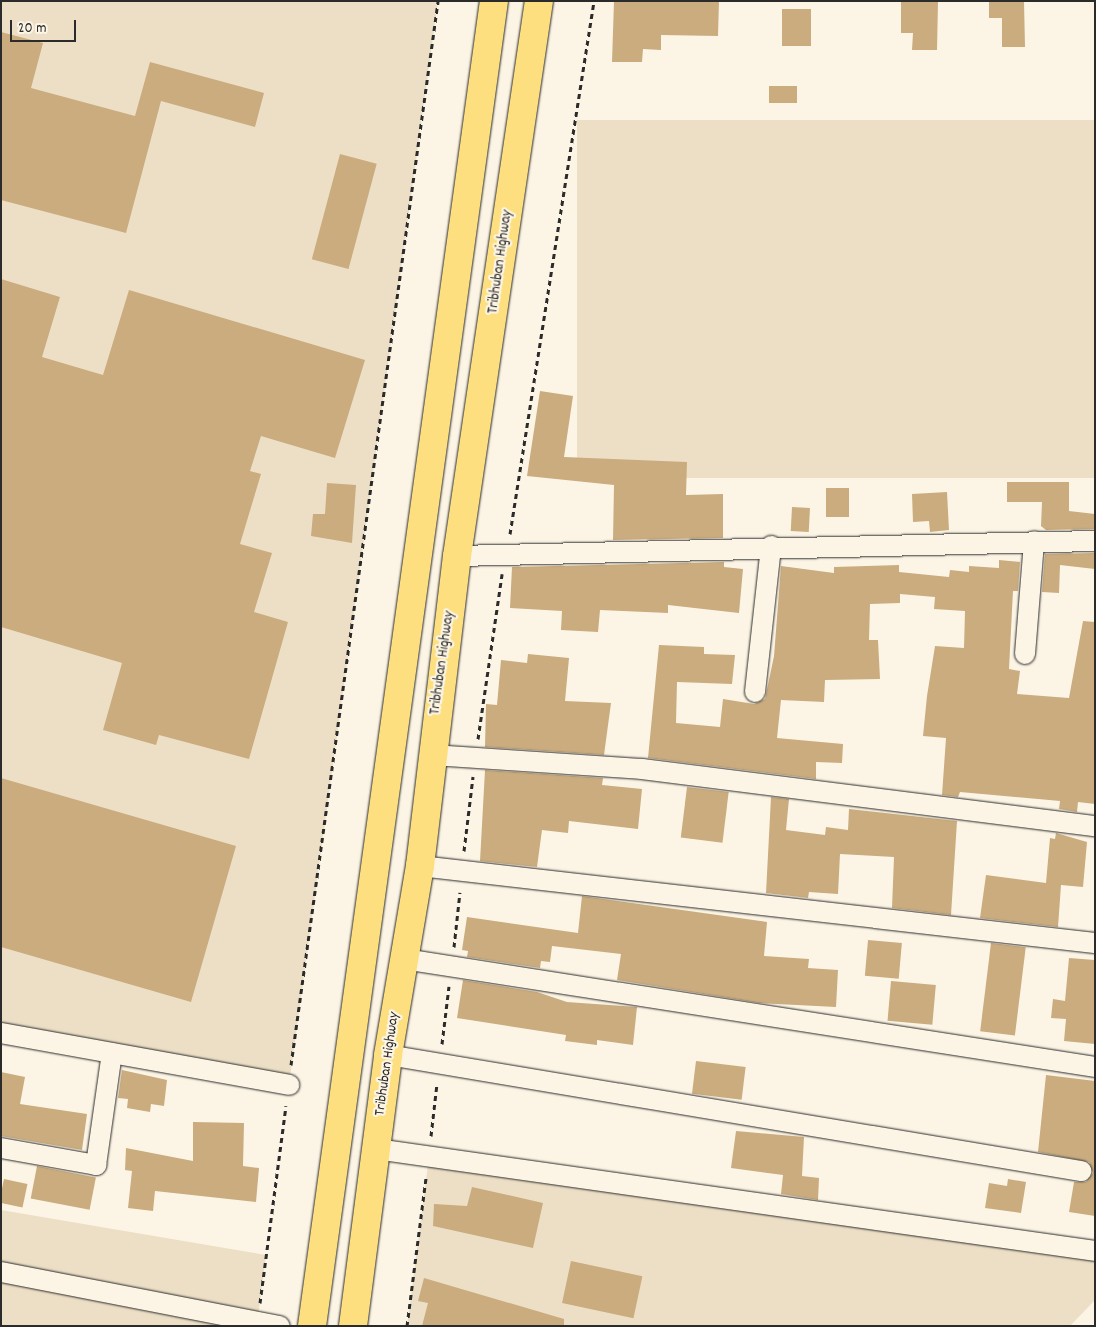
<!DOCTYPE html>
<style>
body{margin:0}
#map{position:relative;width:1096px;height:1327px;overflow:hidden;background:#fcf5e5;font-family:Dekko,sans-serif}
div>[style]{position:absolute}
[style*='--x']{left:calc(var(--x)*1px);top:calc(var(--y)*1px);width:calc(var(--w)*1px);rotate:calc(var(--a)*1deg)}
.built>*{inset:0;background:#eddfc6;transform-origin:0 0}
.building>*{inset:0;background:#caac7f;transform-origin:0 0}
.path>*{height:3px;margin-top:-1.5px;transform-origin:0;background:repeating-linear-gradient(90deg,#2b2b2b 0 5px,transparent 0 9px)}
.roads{filter:drop-shadow(0 0 1px #2b2b2b) drop-shadow(0 0 1px #2b2b2b)}
.minor>*{height:20px;margin:-10px;padding:0 10px;transform-origin:10px;border-radius:10px;background:#fcf5e5}
.trunk>*{height:28px;margin:-14px;padding:0 14px;transform-origin:14px;border-radius:14px;background:#fddf80}
span{translate:-50% -50%;white-space:nowrap;text-align:center;line-height:1.15;-webkit-text-stroke:4.5px #fcf5e5;paint-order:stroke}
.street-label{font-size:15px;color:#2b2b2b}
.frame{position:absolute;inset:0;border:2px solid #2b2b2b;pointer-events:none}
.scale{position:absolute;left:10px;top:20px;width:66px;height:22px;box-sizing:border-box;border:2px solid #2b2b2b;border-top:0;padding-left:6px;font-size:15px;line-height:18px;white-space:nowrap;color:#2b2b2b;-webkit-text-stroke:4px #fcf5e5;paint-order:stroke}
</style>
<div id="map">
<div class="built">
<i style="clip-path:polygon(1px 1px,438px 1px,289px 1085px,1px 1033px)"></i>
<i style="left:1095px;top:120px;width:358px;height:518px;rotate:90deg"></i>
<i style="clip-path:polygon(429px 1157px,1095px 1250px,1095px 1300px,1070px 1326px,407px 1326px)"></i>
<i style="clip-path:polygon(1px 1210px,266px 1255px,257px 1326px,1px 1326px)"></i>
</div>
<div class="building">
<i style="clip-path:polygon(614px 1px,719px 1px,718px 36px,661px 35px,661px 50px,643px 49px,642px 62px,612px 62px)"></i>
<i style="clip-path:polygon(901px 1px,938px 2px,937px 50px,912px 50px,913px 33px,901px 33px)"></i>
<i style="clip-path:polygon(989px 1px,1024px 1px,1025px 47px,1002px 47px,1002px 18px,989px 18px)"></i>
<i style="left:782px;top:9px;width:29px;height:37px"></i>
<i style="clip-path:polygon(1px 32px,43px 43px,31px 88px,135px 116px,150px 62px,264px 93px,255px 127px,161px 101px,126px 233px,1px 200px)"></i>
<i style="left:769px;top:86px;width:28px;height:17px"></i>
<i style="left:340px;top:154px;width:38px;height:109px;rotate:15deg"></i>
<i style="clip-path:polygon(1px 279px,60px 297px,42px 357px,103px 375px,129px 290px,365px 360px,335px 458px,261px 436px,250px 471px,261px 474px,240px 544px,272px 553px,254px 612px,288px 622px,249px 759px,159px 735px,156px 745px,103px 730px,122px 663px,1px 627px)"></i>
<i style="clip-path:polygon(540px 391px,573px 396px,564px 457px,687px 462px,686px 495px,723px 494px,723px 538px,613px 540px,614px 485px,527px 476px)"></i>
<i style="clip-path:polygon(1007px 482px,1069px 482px,1069px 511px,1095px 514px,1095px 529px,1046px 530px,1041px 526px,1042px 502px,1007px 502px)"></i>
<i style="clip-path:polygon(327px 483px,356px 485px,352px 543px,311px 536px,313px 514px,325px 514px)"></i>
<i style="left:849px;top:488px;width:29px;height:23px;rotate:90deg"></i>
<i style="clip-path:polygon(947px 492px,949px 530px,930px 532px,929px 521px,913px 522px,912px 494px)"></i>
<i style="left:792px;top:507px;width:18px;height:24px;rotate:3deg"></i>
<i style="clip-path:polygon(1095px 553px,1095px 569px,1060px 565px,1059px 593px,1042px 592px,1045px 554px)"></i>
<i style="clip-path:polygon(999px 560px,1020px 562px,1018px 591px,1013px 591px,1009px 669px,1020px 671px,1017px 694px,1069px 698px,1083px 621px,1095px 622px,1095px 804px,1078px 802px,1077px 812px,1059px 809px,1060px 801px,960px 792px,958px 797px,942px 795px,946px 738px,923px 736px,927px 696px,935px 646px,964px 648px,965px 611px,934px 609px,935px 597px,900px 594px,900px 603px,870px 604px,869px 640px,878px 640px,880px 679px,825px 680px,824px 702px,781px 700px,777px 738px,843px 744px,842px 763px,816px 762px,816px 779px,648px 758px,659px 645px,704px 647px,704px 654px,735px 655px,732px 684px,677px 682px,676px 723px,720px 727px,723px 699px,754px 704px,765px 699px,774px 656px,781px 566px,834px 573px,834px 567px,899px 565px,899px 572px,949px 577px,950px 570px,969px 572px,969px 566px,999px 568px)"></i>
<i style="clip-path:polygon(724px 562px,724px 567px,743px 569px,739px 613px,668px 605px,668px 613px,600px 610px,598px 632px,561px 630px,562px 611px,510px 608px,512px 567px)"></i>
<i style="clip-path:polygon(528px 654px,569px 658px,565px 701px,611px 703px,604px 755px,485px 747px,486px 704px,497px 705px,501px 660px,527px 663px)"></i>
<i style="clip-path:polygon(485px 770px,603px 778px,602px 785px,642px 789px,638px 829px,569px 821px,568px 833px,542px 830px,537px 867px,480px 861px)"></i>
<i style="clip-path:polygon(1px 778px,236px 846px,191px 1002px,1px 947px)"></i>
<i style="left:687px;top:787px;width:42px;height:51px;rotate:7deg"></i>
<i style="clip-path:polygon(771px 797px,789px 799px,786px 830px,825px 835px,826px 827px,848px 830px,849px 809px,957px 821px,951px 915px,892px 908px,894px 857px,840px 854px,838px 894px,809px 892px,808px 898px,766px 893px)"></i>
<i style="clip-path:polygon(1056px 833px,1087px 842px,1083px 887px,1061px 885px,1058px 927px,980px 918px,986px 875px,1046px 883px,1050px 838px,1055px 839px)"></i>
<i style="clip-path:polygon(582px 896px,767px 922px,764px 956px,809px 959px,808px 968px,838px 970px,836px 1007px,759px 1003px,617px 980px,621px 954px,552px 946px,550px 962px,541px 961px,540px 968px,467px 957px,468px 951px,462px 950px,467px 917px,578px 933px)"></i>
<i style="left:868px;top:940px;width:34px;height:36px;rotate:5deg"></i>
<i style="left:991px;top:943px;width:35px;height:89px;rotate:7deg"></i>
<i style="clip-path:polygon(1069px 958px,1095px 960px,1095px 1044px,1064px 1041px,1066px 1019px,1051px 1018px,1053px 999px,1065px 1001px)"></i>
<i style="clip-path:polygon(463px 980px,537px 992px,567px 1002px,637px 1007px,633px 1045px,597px 1040px,597px 1045px,565px 1041px,566px 1035px,457px 1018px)"></i>
<i style="left:891px;top:981px;width:45px;height:40px;rotate:5deg"></i>
<i style="left:696px;top:1061px;width:50px;height:33px;rotate:7deg"></i>
<i style="clip-path:polygon(122px 1070px,167px 1080px,164px 1106px,151px 1104px,150px 1112px,127px 1108px,128px 1099px,118px 1098px)"></i>
<i style="clip-path:polygon(1px 1072px,25px 1077px,20px 1104px,87px 1114px,82px 1150px,1px 1136px)"></i>
<i style="clip-path:polygon(1046px 1075px,1095px 1081px,1095px 1216px,1069px 1212px,1074px 1182px,1086px 1182px,1093px 1173px,1089px 1162px,1038px 1152px)"></i>
<i style="clip-path:polygon(193px 1122px,244px 1123px,243px 1166px,259px 1168px,256px 1202px,155px 1191px,153px 1211px,128px 1208px,132px 1171px,125px 1170px,126px 1148px,193px 1161px)"></i>
<i style="clip-path:polygon(736px 1131px,804px 1137px,802px 1176px,819px 1178px,818px 1200px,781px 1194px,783px 1175px,731px 1168px)"></i>
<i style="left:37px;top:1166px;width:60px;height:33px;rotate:11deg"></i>
<i style="left:4px;top:1179px;width:24px;height:24px;rotate:12deg"></i>
<i style="clip-path:polygon(1008px 1179px,1026px 1182px,1021px 1213px,985px 1208px,989px 1183px,1007px 1186px)"></i>
<i style="clip-path:polygon(472px 1187px,543px 1203px,533px 1248px,433px 1226px,434px 1204px,467px 1206px)"></i>
<i style="left:571px;top:1261px;width:73px;height:43px;rotate:12deg"></i>
<i style="clip-path:polygon(424px 1278px,564px 1319px,564px 1326px,422px 1326px,428px 1303px,418px 1301px)"></i>
</div>
<div class="path">
<i style="--x:510;--y:534;--w:540;--a:-81.04"></i>
<i style="--x:478;--y:739;--w:167;--a:-81.7"></i>
<i style="--x:464;--y:851;--w:75;--a:-83.1"></i>
<i style="--x:454;--y:947;--w:55;--a:-83.8"></i>
<i style="--x:442;--y:1044;--w:58;--a:-83.1"></i>
<i style="--x:291;--y:1065;--w:1074;--a:-82.13"></i>
<i style="--x:431;--y:1136;--w:53;--a:-83.5"></i>
<i style="--x:260;--y:1303;--w:199;--a:-82.5"></i>
<i style="--x:407;--y:1326;--w:150;--a:-82.7"></i>
</div>
<div class="roads">
<div class="minor">
<i style="--x:457;--y:556;--w:638;--a:-1.35"></i>
<i style="--x:1025;--y:654;--w:113;--a:-85.4"></i>
<i style="--x:755;--y:692;--w:147;--a:-83.7"></i>
<i style="--x:431;--y:755;--w:211;--a:3.8"></i>
<i style="--x:642;--y:769;--w:457;--a:7.2"></i>
<i style="--x:420;--y:866;--w:679;--a:6.51"></i>
<i style="--x:404;--y:959;--w:699;--a:8.88"></i>
<i style="--x:1;--y:1033;--w:293;--a:10.2"></i>
<i style="--x:388;--y:1055;--w:703;--a:9.5"></i>
<i style="--x:1;--y:1148;--w:97;--a:10.1"></i>
<i style="--x:96;--y:1165;--w:113;--a:-81.9"></i>
<i style="--x:376;--y:1149;--w:726;--a:8.07"></i>
<i style="--x:1;--y:1272;--w:284;--a:11"></i>
</div>
<div class="trunk">
<i style="--x:312;--y:1326;--w:1337;--a:-82.18"></i>
<i style="--x:353;--y:1326;--w:273;--a:-82.6"></i>
<i style="--x:388;--y:1055;--w:192;--a:-80.4"></i>
<i style="--x:420;--y:866;--w:312;--a:-83.2"></i>
<i style="--x:457;--y:556;--w:561;--a:-81.6"></i>
</div>
</div>
<div class="street-label">
<span style="left:501px;top:262px;rotate:-82deg">Tribhuban Highway</span>
<span style="left:443px;top:663px;rotate:-82deg">Tribhuban Highway</span>
<span style="left:388px;top:1064px;rotate:-82deg">Tribhuban Highway</span>
</div>
<div class="frame"></div>
<div class="scale">20 m</div>
</div>
